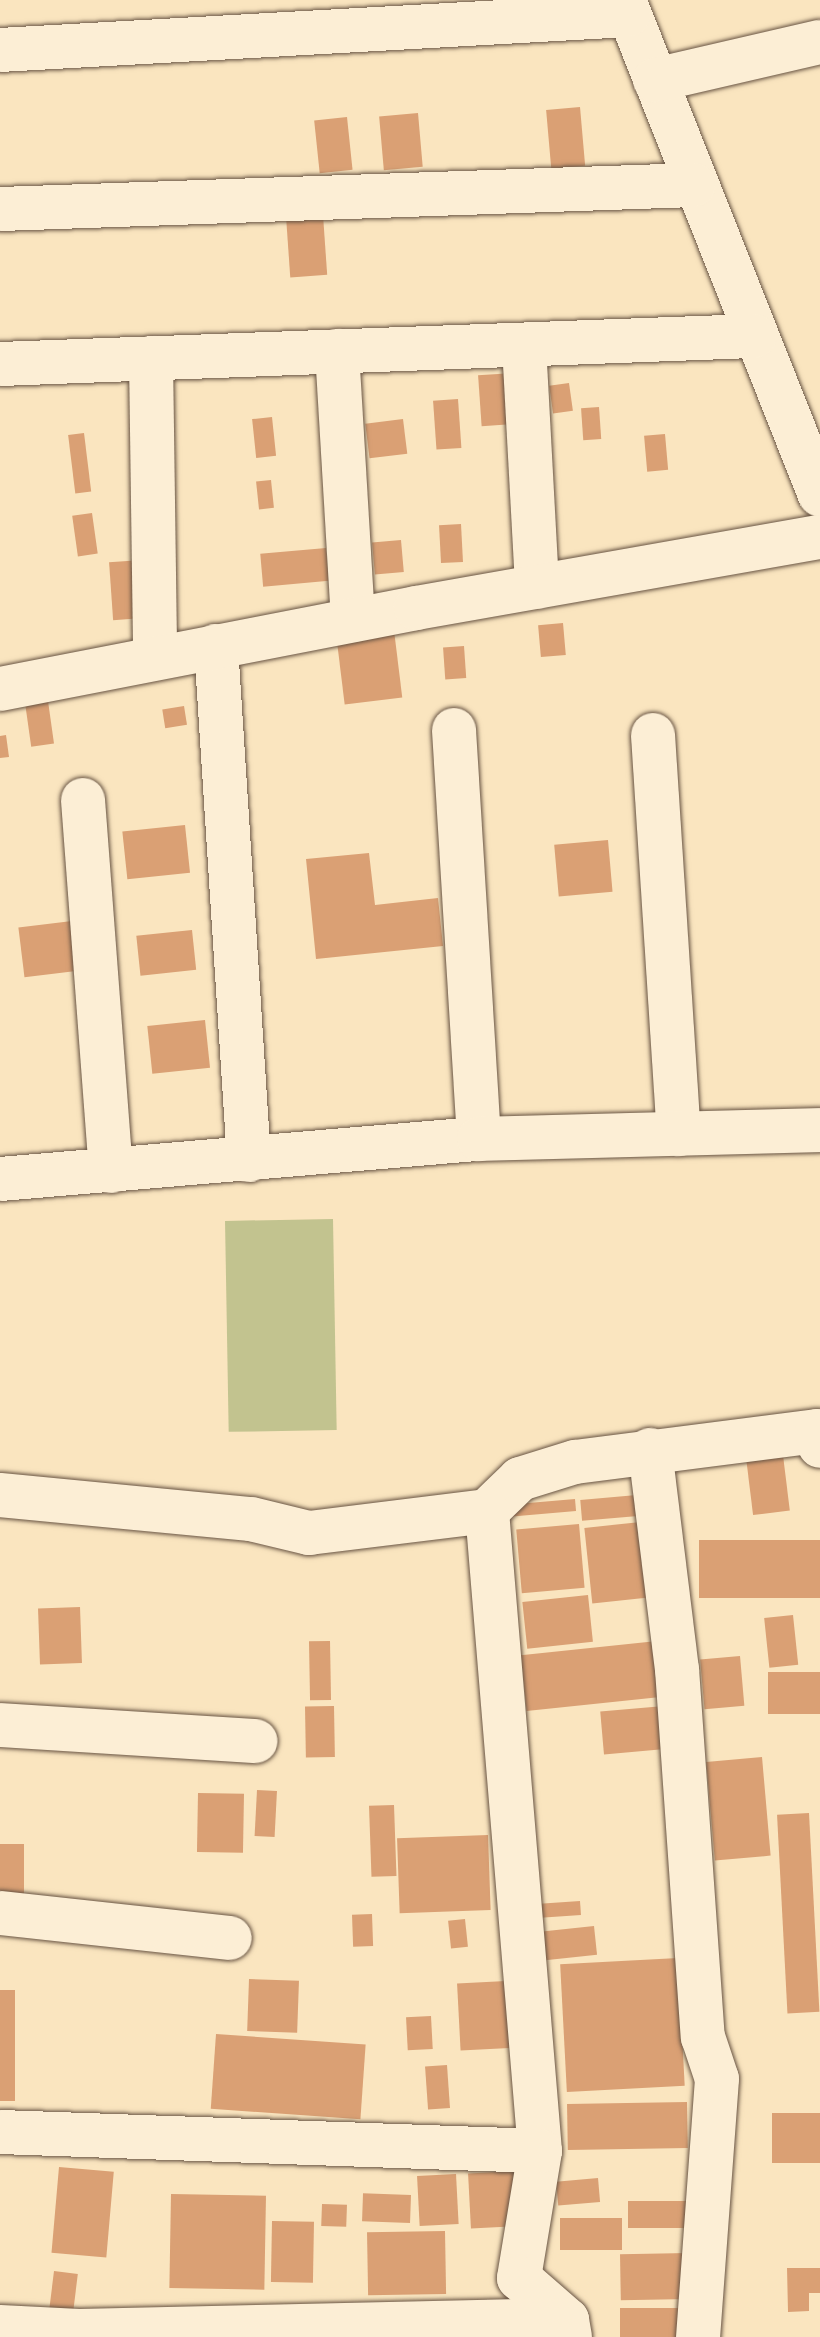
<!DOCTYPE html>
<style>
body{margin:0}
#map{position:relative;width:820px;height:2337px;overflow:hidden;background:#fae5bf;font-family:Cardo,serif}
div>[style]{position:absolute}
[style*='--x']{left:calc(var(--x)*1px);top:calc(var(--y)*1px);width:calc(var(--w)*1px);rotate:calc(var(--a)*1deg)}
.green>*{inset:0;background:#c2c38f;transform-origin:0 0}
.building>*{inset:0;background:#daa074;transform-origin:0 0}
.roads{filter:drop-shadow(0 0 2px #685443) drop-shadow(0 0 2px #685443)}
.minor>*{height:44px;margin:-22px;padding:0 22px;transform-origin:22px;border-radius:22px;background:#fceed5}
span{translate:-50% -50%;white-space:nowrap;text-align:center;line-height:1.15;-webkit-text-stroke:7px #fceed5;paint-order:stroke}
</style>
<div id="map">
<div class="green">
<i style="left:333px;top:1219px;width:211px;height:108px;rotate:89deg"></i>
</div>
<div class="building">
<i style="left:580px;top:107px;width:59px;height:34px;rotate:85deg"></i>
<i style="left:418px;top:113px;width:54px;height:39px;rotate:85deg"></i>
<i style="left:347px;top:117px;width:53px;height:33px;rotate:84deg"></i>
<i style="left:323px;top:215px;width:60px;height:37px;rotate:86deg"></i>
<i style="left:512px;top:373px;width:51px;height:34px;rotate:86deg"></i>
<i style="left:569px;top:383px;width:28px;height:20px;rotate:82deg"></i>
<i style="left:458px;top:399px;width:49px;height:25px;rotate:86deg"></i>
<i style="left:599px;top:407px;width:32px;height:18px;rotate:86deg"></i>
<i style="left:272px;top:417px;width:39px;height:20px;rotate:84deg"></i>
<i style="left:403px;top:419px;width:35px;height:38px;rotate:83deg"></i>
<i style="left:84px;top:433px;width:59px;height:16px;rotate:83deg"></i>
<i style="left:665px;top:434px;width:36px;height:21px;rotate:85deg"></i>
<i style="left:271px;top:480px;width:28px;height:15px;rotate:84deg"></i>
<i style="left:92px;top:513px;width:41px;height:20px;rotate:82deg"></i>
<i style="left:461px;top:524px;width:38px;height:22px;rotate:87deg"></i>
<i style="left:401px;top:540px;width:32px;height:29px;rotate:85deg"></i>
<i style="left:326px;top:548px;width:33px;height:66px;rotate:85deg"></i>
<i style="left:142px;top:560px;width:58px;height:33px;rotate:86deg"></i>
<i style="left:393px;top:622px;width:76px;height:58px;rotate:83deg"></i>
<i style="left:563px;top:623px;width:32px;height:25px;rotate:85deg"></i>
<i style="left:464px;top:646px;width:32px;height:21px;rotate:86deg"></i>
<i style="left:48px;top:701px;width:43px;height:23px;rotate:82deg"></i>
<i style="left:184px;top:706px;width:19px;height:22px;rotate:81deg"></i>
<i style="clip-path:polygon(6px 735px,9px 757px,0 758px,0 736px)"></i>
<i style="left:185px;top:825px;width:48px;height:63px;rotate:84deg"></i>
<i style="left:608px;top:840px;width:52px;height:54px;rotate:85deg"></i>
<i style="clip-path:polygon(369px 853px,375px 905px,438px 898px,443px 946px,316px 959px,306px 859px)"></i>
<i style="left:72px;top:921px;width:50px;height:54px;rotate:83deg"></i>
<i style="left:192px;top:930px;width:40px;height:56px;rotate:84deg"></i>
<i style="left:205px;top:1020px;width:48px;height:58px;rotate:84deg"></i>
<i style="left:782px;top:1447px;width:64px;height:37px;rotate:83deg"></i>
<i style="left:648px;top:1494px;width:21px;height:68px;rotate:85deg"></i>
<i style="left:575px;top:1499px;width:12px;height:64px;rotate:85deg"></i>
<i style="left:650px;top:1521px;width:76px;height:66px;rotate:84deg"></i>
<i style="left:579px;top:1524px;width:64px;height:63px;rotate:85deg"></i>
<i style="left:820px;top:1540px;width:58px;height:121px;rotate:90deg"></i>
<i style="left:588px;top:1595px;width:47px;height:66px;rotate:84deg"></i>
<i style="left:80px;top:1607px;width:56px;height:42px;rotate:88deg"></i>
<i style="left:793px;top:1615px;width:50px;height:29px;rotate:84deg"></i>
<i style="left:330px;top:1641px;width:59px;height:21px;rotate:89deg"></i>
<i style="left:657px;top:1641px;width:56px;height:137px;rotate:84deg"></i>
<i style="left:740px;top:1656px;width:50px;height:40px;rotate:85deg"></i>
<i style="left:820px;top:1672px;width:42px;height:52px;rotate:90deg"></i>
<i style="left:334px;top:1706px;width:51px;height:29px;rotate:89deg"></i>
<i style="left:664px;top:1706px;width:43px;height:64px;rotate:85deg"></i>
<i style="left:762px;top:1757px;width:99px;height:56px;rotate:85deg"></i>
<i style="left:257px;top:1790px;width:20px;height:46px;rotate:3deg"></i>
<i style="left:198px;top:1793px;width:46px;height:59px;rotate:1deg"></i>
<i style="left:394px;top:1805px;width:71px;height:25px;rotate:88deg"></i>
<i style="left:809px;top:1813px;width:199px;height:32px;rotate:87deg"></i>
<i style="left:488px;top:1835px;width:75px;height:91px;rotate:88deg"></i>
<i style="left:0;top:1844px;width:24px;height:55px"></i>
<i style="left:580px;top:1901px;width:14px;height:44px;rotate:86deg"></i>
<i style="left:372px;top:1914px;width:32px;height:20px;rotate:88deg"></i>
<i style="left:465px;top:1919px;width:28px;height:17px;rotate:84deg"></i>
<i style="left:594px;top:1926px;width:29px;height:52px;rotate:84deg"></i>
<i style="left:678px;top:1958px;width:128px;height:118px;rotate:87deg"></i>
<i style="left:249px;top:1979px;width:50px;height:52px;rotate:2deg"></i>
<i style="left:506px;top:1981px;width:67px;height:49px;rotate:87deg"></i>
<i style="left:0;top:1990px;width:15px;height:111px"></i>
<i style="left:431px;top:2016px;width:33px;height:25px;rotate:87deg"></i>
<i style="left:216px;top:2034px;width:150px;height:75px;rotate:4deg"></i>
<i style="left:447px;top:2065px;width:43px;height:22px;rotate:86deg"></i>
<i style="left:687px;top:2102px;width:46px;height:120px;rotate:89deg"></i>
<i style="left:820px;top:2113px;width:50px;height:48px;rotate:90deg"></i>
<i style="left:59px;top:2167px;width:55px;height:86px;rotate:5deg"></i>
<i style="left:517px;top:2171px;width:55px;height:49px;rotate:87deg"></i>
<i style="left:456px;top:2174px;width:50px;height:39px;rotate:87deg"></i>
<i style="left:598px;top:2178px;width:24px;height:42px;rotate:85deg"></i>
<i style="left:171px;top:2194px;width:95px;height:94px;rotate:1deg"></i>
<i style="left:411px;top:2195px;width:28px;height:48px;rotate:92deg"></i>
<i style="left:628px;top:2201px;width:67px;height:27px"></i>
<i style="left:322px;top:2204px;width:25px;height:22px;rotate:2deg"></i>
<i style="left:560px;top:2218px;width:62px;height:32px"></i>
<i style="left:272px;top:2221px;width:42px;height:61px;rotate:1deg"></i>
<i style="left:445px;top:2231px;width:63px;height:78px;rotate:89deg"></i>
<i style="left:688px;top:2253px;width:46px;height:68px;rotate:89deg"></i>
<i style="clip-path:polygon(787px 2268px,820px 2268px,820px 2293px,809px 2293px,809px 2311px,788px 2312px)"></i>
<i style="left:54px;top:2271px;width:24px;height:45px;rotate:7deg"></i>
<i style="left:620px;top:2308px;width:62px;height:29px"></i>
</div>
<div class="roads">
<div class="minor">
<i style="--x:624;--y:0;--w:532;--a:68.4"></i>
<i style="--x:0;--y:50;--w:629;--a:-3.19"></i>
<i style="--x:655;--y:80;--w:169;--a:-13"></i>
<i style="--x:0;--y:209;--w:694;--a:-1.98"></i>
<i style="--x:524;--y:345;--w:242;--a:86.9"></i>
<i style="--x:337;--y:351;--w:269;--a:86.6"></i>
<i style="--x:151;--y:358;--w:300;--a:89.2"></i>
<i style="--x:0;--y:364;--w:755;--a:-2.13"></i>
<i style="--x:216;--y:646;--w:515;--a:86.33"></i>
<i style="--x:0;--y:689;--w:424;--a:-11"></i>
<i style="--x:416;--y:608;--w:410;--a:-10"></i>
<i style="--x:454;--y:730;--w:410;--a:86.5"></i>
<i style="--x:653;--y:735;--w:400;--a:86.3"></i>
<i style="--x:83;--y:800;--w:372;--a:85.7"></i>
<i style="--x:0;--y:1179;--w:481;--a:-4.8"></i>
<i style="--x:479;--y:1139;--w:341;--a:-1.5"></i>
<i style="--x:650;--y:1450;--w:221;--a:83"></i>
<i style="--x:677;--y:1669;--w:369;--a:86"></i>
<i style="--x:703;--y:2037;--w:44;--a:71.6"></i>
<i style="--x:717;--y:2079;--w:259;--a:94.2"></i>
<i style="--x:0;--y:1495;--w:252;--a:5.5"></i>
<i style="--x:251;--y:1519;--w:60;--a:13.6"></i>
<i style="--x:309;--y:1533;--w:179;--a:-7"></i>
<i style="--x:487;--y:1511;--w:46;--a:-44.1"></i>
<i style="--x:520;--y:1479;--w:58;--a:-17.2"></i>
<i style="--x:575;--y:1462;--w:244;--a:-7.3"></i>
<i style="--x:817;--y:1431;--w:15;--a:79"></i>
<i style="--x:487;--y:1511;--w:642;--a:85.27"></i>
<i style="--x:540;--y:2151;--w:129;--a:99.4"></i>
<i style="--x:519;--y:2278;--w:64;--a:41.2"></i>
<i style="--x:567;--y:2320;--w:17;--a:80"></i>
<i style="--x:0;--y:1725;--w:256;--a:3.6"></i>
<i style="--x:0;--y:1913;--w:231;--a:6.2"></i>
<i style="--x:0;--y:2132;--w:540;--a:2.02"></i>
<i style="--x:0;--y:2327;--w:79;--a:2.9"></i>
<i style="--x:79;--y:2331;--w:488;--a:-1.3"></i>
</div>
</div>
</div>
